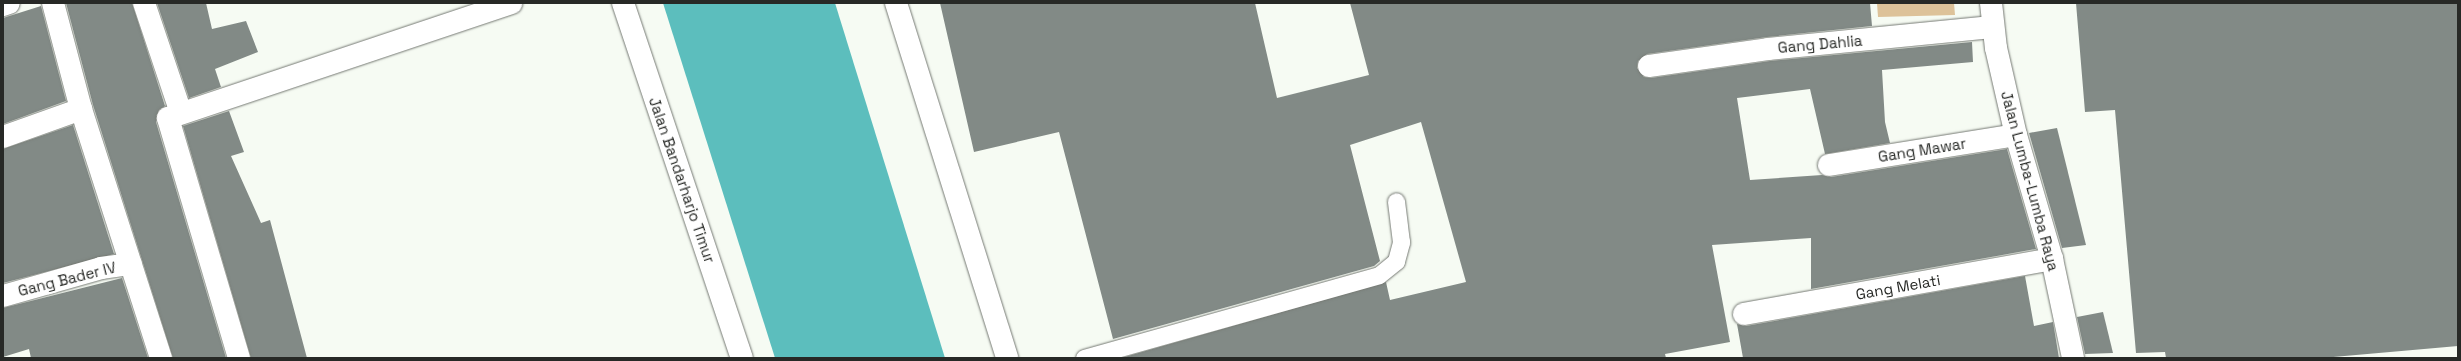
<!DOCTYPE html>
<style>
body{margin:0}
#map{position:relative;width:2461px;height:361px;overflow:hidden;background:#f6fbf3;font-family:"Space Grotesk",sans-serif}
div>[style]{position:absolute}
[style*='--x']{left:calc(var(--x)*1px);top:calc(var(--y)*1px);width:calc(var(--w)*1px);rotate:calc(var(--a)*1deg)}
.green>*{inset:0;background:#ddc299}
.water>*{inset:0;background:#5cbebd}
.building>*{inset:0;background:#828a86}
.roads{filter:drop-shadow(0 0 1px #757973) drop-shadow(0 0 1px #757973)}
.service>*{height:17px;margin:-8.5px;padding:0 8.5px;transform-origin:8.5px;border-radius:8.5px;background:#fff}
.minor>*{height:22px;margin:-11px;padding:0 11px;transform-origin:11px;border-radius:11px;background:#fff}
.tertiary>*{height:22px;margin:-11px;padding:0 11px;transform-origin:11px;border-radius:11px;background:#fff}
span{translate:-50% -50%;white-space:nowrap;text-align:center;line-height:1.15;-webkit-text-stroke:4px #fff;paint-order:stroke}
.street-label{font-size:15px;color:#272926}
.frame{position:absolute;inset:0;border:4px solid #272926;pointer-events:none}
</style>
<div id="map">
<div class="green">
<i style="clip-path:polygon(1877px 3px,1954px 3px,1955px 15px,1878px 17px)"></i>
</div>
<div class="water">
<i style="clip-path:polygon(663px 3px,835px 3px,945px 358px,775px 358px)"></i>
</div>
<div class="building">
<i style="clip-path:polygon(66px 3px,132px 3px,165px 106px,159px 110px,156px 122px,226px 358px,173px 358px,93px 105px)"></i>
<i style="clip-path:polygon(157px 3px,206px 3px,212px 29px,246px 21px,258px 52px,215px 69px,221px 87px,189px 98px)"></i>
<i style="clip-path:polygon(940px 3px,1255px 3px,1277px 98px,1369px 75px,1350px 3px,1870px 3px,1872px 26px,1767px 37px,1647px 54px,1638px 61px,1637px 68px,1644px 77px,1651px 78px,1770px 61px,1972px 42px,1973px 62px,1882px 70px,1885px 122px,1890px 143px,1825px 154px,1810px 89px,1737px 98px,1750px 180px,1822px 175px,1831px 177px,2007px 149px,2036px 249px,1811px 289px,1811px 238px,1712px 245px,1730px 342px,1665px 354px,1666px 358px,1121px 358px,1386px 282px,1390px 300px,1466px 282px,1421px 122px,1350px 145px,1380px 261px,1374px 266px,1113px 339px,1059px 132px,974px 152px)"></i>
<i style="clip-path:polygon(2076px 3px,2458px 3px,2458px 346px,2322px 358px,2166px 358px,2165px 352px,2136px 353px,2115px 110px,2085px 112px)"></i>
<i style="clip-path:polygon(41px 6px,66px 101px,3px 124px,3px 18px)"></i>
<i style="clip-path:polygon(229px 111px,244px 152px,231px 156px,261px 223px,270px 220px,307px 358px,251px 358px,183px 126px)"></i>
<i style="clip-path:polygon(73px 125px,114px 254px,3px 283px,3px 149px)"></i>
<i style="clip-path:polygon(2057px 128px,2086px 245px,2062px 248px,2029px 133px)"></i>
<i style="clip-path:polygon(2025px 276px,2034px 326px,2053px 322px,2059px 358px,1743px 358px,1737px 324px,1746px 326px)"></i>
<i style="clip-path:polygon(122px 278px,148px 358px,31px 358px,29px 349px,3px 357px,3px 308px)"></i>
<i style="clip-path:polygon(2103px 312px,2113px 353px,2085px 354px,2077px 317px)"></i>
</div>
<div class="roads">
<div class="service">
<i style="--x:1084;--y:358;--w:306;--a:-15.7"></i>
<i style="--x:1379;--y:275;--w:22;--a:-39"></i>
<i style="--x:1396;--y:261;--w:20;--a:-75"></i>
<i style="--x:1401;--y:242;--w:41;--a:-97"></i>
</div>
<div class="minor">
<i style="--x:53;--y:3;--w:110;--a:75.2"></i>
<i style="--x:81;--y:109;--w:262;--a:72.2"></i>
<i style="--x:144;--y:3;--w:116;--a:71.4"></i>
<i style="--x:896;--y:3;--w:372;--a:72.6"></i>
<i style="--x:1991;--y:3;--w:45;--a:83.7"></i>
<i style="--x:1996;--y:48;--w:89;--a:77.1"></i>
<i style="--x:2016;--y:135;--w:129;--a:73.8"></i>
<i style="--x:2052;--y:259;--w:101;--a:78"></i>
<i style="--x:3;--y:5;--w:6;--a:-18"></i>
<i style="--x:1649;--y:66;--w:120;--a:-8.1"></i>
<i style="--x:1768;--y:49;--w:225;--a:-5.6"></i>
<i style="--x:3;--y:137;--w:83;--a:-19.7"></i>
<i style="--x:1829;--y:165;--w:189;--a:-9.1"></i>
<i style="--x:3;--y:296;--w:102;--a:-15.9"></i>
<i style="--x:101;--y:268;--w:30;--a:-8"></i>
<i style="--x:1744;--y:314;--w:313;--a:-10.1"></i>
<i style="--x:239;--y:358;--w:250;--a:-106.5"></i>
<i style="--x:168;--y:118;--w:362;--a:-18.5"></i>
</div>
<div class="tertiary">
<i style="--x:623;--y:3;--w:374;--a:71.5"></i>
</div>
</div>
<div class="street-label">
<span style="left:1820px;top:44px;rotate:-5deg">Gang Dahlia</span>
<span style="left:1922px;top:150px;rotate:-9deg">Gang Mawar</span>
<span style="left:682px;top:180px;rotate:71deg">Jalan Bandarharjo Timur</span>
<span style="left:2030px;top:181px;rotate:75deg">Jalan Lumba-Lumba Raya</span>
<span style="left:67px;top:279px;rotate:-14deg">Gang Bader IV</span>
<span style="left:1898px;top:287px;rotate:-10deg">Gang Melati</span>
</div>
<div class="frame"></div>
</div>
